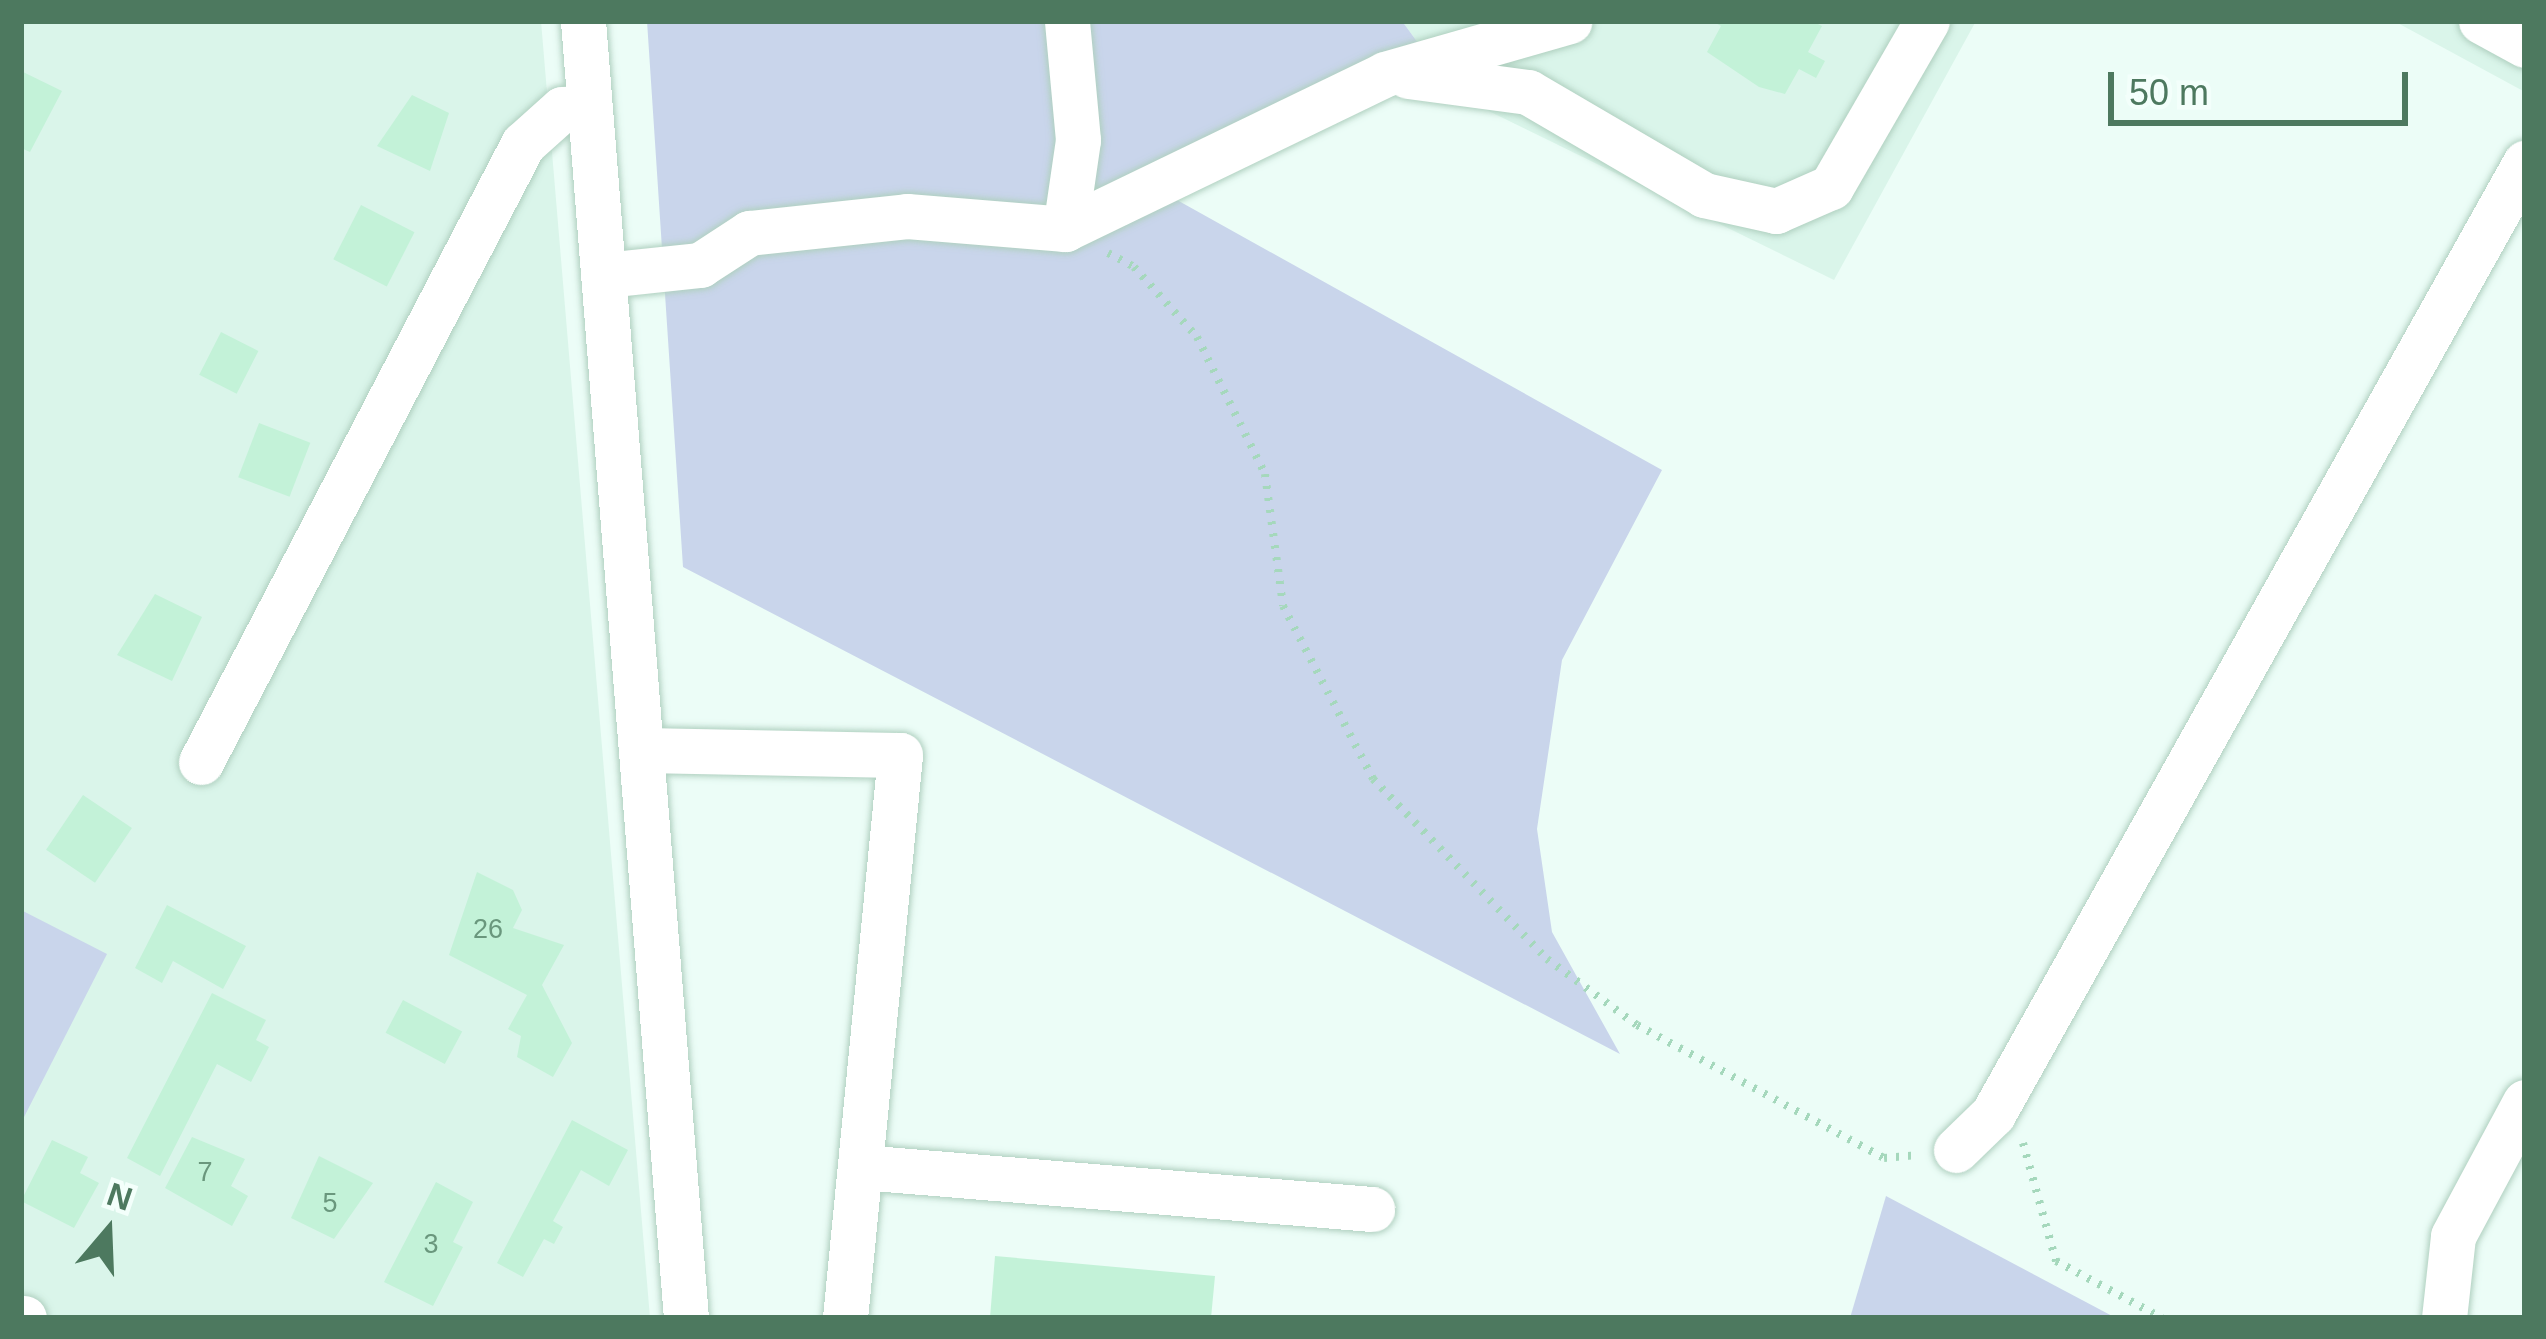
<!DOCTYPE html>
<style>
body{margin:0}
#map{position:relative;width:2546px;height:1339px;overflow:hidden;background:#ecfdf7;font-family:Arial,sans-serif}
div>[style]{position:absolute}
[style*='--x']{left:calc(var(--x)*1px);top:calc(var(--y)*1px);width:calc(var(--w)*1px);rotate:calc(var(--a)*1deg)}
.residential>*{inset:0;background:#daf5ea}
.green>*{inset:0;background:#c9d5eb}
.building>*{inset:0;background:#c3f2d8;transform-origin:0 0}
.path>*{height:8px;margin-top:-4px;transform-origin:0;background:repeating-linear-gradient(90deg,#a5d8bc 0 3px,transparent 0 12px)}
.roads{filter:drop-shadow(0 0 3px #b0d0c0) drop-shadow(0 0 3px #b0d0c0)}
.minor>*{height:45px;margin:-22.5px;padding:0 22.5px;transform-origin:22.5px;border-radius:22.5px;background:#fff}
span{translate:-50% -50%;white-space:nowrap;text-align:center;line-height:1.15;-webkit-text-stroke:10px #f3fffb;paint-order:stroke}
.number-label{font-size:27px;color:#6a977d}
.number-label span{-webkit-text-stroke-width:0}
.frame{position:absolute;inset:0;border:24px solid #4d795f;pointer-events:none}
.north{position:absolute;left:48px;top:1171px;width:120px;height:120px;-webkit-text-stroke:9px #f3fffb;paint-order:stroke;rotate:19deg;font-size:33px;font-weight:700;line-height:48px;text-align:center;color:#4d795f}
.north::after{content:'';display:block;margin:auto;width:42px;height:54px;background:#4d795f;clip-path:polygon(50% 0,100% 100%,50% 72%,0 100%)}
.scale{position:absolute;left:2108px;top:72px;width:300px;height:54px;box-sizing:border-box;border:6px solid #4d795f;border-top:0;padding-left:15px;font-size:36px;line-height:42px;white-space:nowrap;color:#4d795f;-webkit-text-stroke:9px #f3fffb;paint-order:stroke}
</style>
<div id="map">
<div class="residential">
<i style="clip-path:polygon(21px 21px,541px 21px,650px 1318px,21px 1318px)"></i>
<i style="clip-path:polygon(1402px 21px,1976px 21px,1834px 280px,1456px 95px)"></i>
<i style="clip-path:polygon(2394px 21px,2525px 21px,2525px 92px)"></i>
</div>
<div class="green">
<i style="clip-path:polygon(647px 21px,1402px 21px,1456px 95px,1376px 90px,1168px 195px,1662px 470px,1562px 660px,1537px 829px,1552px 932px,1620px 1054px,683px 567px)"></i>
<i style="clip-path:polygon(21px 910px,107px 954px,21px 1123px)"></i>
<i style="clip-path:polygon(1886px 1196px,2116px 1318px,1850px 1318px)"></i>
</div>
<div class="building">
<i style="clip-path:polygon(1712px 21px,1812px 21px,1822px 26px,1808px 52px,1825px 61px,1816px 78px,1799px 69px,1785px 94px,1759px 87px,1707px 52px,1721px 26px)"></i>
<i style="clip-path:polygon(21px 71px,62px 91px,30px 152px,21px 148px)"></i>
<i style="clip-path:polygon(412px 95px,449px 113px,430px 171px,377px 146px)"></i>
<i style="left:361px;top:205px;width:60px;height:61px;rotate:27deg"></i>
<i style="left:221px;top:332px;width:42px;height:48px;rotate:27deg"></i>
<i style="left:259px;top:423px;width:55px;height:58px;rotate:21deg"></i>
<i style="clip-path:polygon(155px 594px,202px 617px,172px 681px,117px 655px)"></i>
<i style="left:83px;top:795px;width:59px;height:66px;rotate:34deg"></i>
<i style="clip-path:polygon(477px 872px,513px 890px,522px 910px,513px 928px,564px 945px,542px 985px,572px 1043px,553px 1077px,517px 1057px,521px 1036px,508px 1029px,527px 995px,449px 955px)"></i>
<i style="clip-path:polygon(167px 905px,246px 946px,223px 989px,173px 961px,162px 983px,135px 968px)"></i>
<i style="clip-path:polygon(212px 993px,266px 1020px,256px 1040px,269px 1047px,251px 1082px,217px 1064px,160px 1176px,127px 1158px)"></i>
<i style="left:403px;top:1000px;width:67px;height:37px;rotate:28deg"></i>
<i style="clip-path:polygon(572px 1120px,628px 1150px,609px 1186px,581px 1170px,553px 1221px,563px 1227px,554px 1244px,544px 1239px,523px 1277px,497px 1263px)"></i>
<i style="clip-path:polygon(192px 1137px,245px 1159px,231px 1186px,248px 1196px,232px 1226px,165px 1188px)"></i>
<i style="clip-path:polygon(52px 1140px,88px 1157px,80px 1173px,99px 1183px,74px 1228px,21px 1201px)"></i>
<i style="clip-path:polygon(319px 1156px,373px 1183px,334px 1239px,291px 1218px)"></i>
<i style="clip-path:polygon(436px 1182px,473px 1202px,453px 1242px,463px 1247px,433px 1306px,384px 1282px)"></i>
<i style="clip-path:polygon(995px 1256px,1215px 1276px,1211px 1318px,990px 1318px)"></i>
</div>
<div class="path">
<i style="--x:1108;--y:253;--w:30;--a:28"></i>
<i style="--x:1134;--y:267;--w:94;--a:48"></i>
<i style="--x:1197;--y:337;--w:153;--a:63.6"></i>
<i style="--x:1265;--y:474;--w:133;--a:82.2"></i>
<i style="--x:1283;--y:606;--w:195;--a:62.5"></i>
<i style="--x:1373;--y:779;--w:250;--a:46"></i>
<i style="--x:1547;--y:959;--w:112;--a:36.3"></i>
<i style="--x:1637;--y:1025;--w:281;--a:28.3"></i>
<i style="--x:1884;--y:1158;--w:33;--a:-5"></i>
<i style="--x:2023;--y:1143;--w:123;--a:74.4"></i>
<i style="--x:2056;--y:1261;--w:120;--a:28.3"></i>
</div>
<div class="roads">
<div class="minor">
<i style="--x:583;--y:21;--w:1301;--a:85.46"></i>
<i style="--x:2481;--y:21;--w:50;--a:28.6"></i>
<i style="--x:1408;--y:76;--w:121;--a:7.6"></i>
<i style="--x:1528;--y:92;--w:204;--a:30.3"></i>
<i style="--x:1704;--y:195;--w:74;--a:12.5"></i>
<i style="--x:1776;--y:211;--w:60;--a:-23.6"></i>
<i style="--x:1831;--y:187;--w:192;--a:-60"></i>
<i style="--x:1065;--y:229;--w:90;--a:-81.7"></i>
<i style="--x:1078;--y:140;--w:120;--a:-95.3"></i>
<i style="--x:605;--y:275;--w:96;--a:-6"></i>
<i style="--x:700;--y:265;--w:59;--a:-33.1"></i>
<i style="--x:749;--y:233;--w:159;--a:-6.1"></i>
<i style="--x:907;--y:216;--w:159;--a:4.7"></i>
<i style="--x:1065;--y:229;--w:356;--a:-25.8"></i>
<i style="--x:1385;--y:74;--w:192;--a:-16"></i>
<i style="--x:641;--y:750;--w:259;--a:1.1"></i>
<i style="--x:900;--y:755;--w:566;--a:95.58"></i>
<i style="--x:201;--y:762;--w:697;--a:-62.48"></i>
<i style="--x:523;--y:144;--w:52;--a:-41.9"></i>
<i style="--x:562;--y:109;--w:28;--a:-2"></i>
<i style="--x:1956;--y:1150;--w:52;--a:-44.2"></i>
<i style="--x:1993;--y:1114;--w:1090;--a:-60.78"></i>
<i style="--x:861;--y:1167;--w:513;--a:4.7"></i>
<i style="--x:21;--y:1318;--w:3;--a:0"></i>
<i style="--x:2444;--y:1318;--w:82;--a:-83.7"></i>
<i style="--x:2453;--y:1236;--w:152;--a:-61.8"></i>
</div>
</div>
<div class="number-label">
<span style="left:488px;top:930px">26</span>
<span style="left:205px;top:1173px">7</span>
<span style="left:330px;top:1204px">5</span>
<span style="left:431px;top:1245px">3</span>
</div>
<div class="frame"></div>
<div class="north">N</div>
<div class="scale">50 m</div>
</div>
